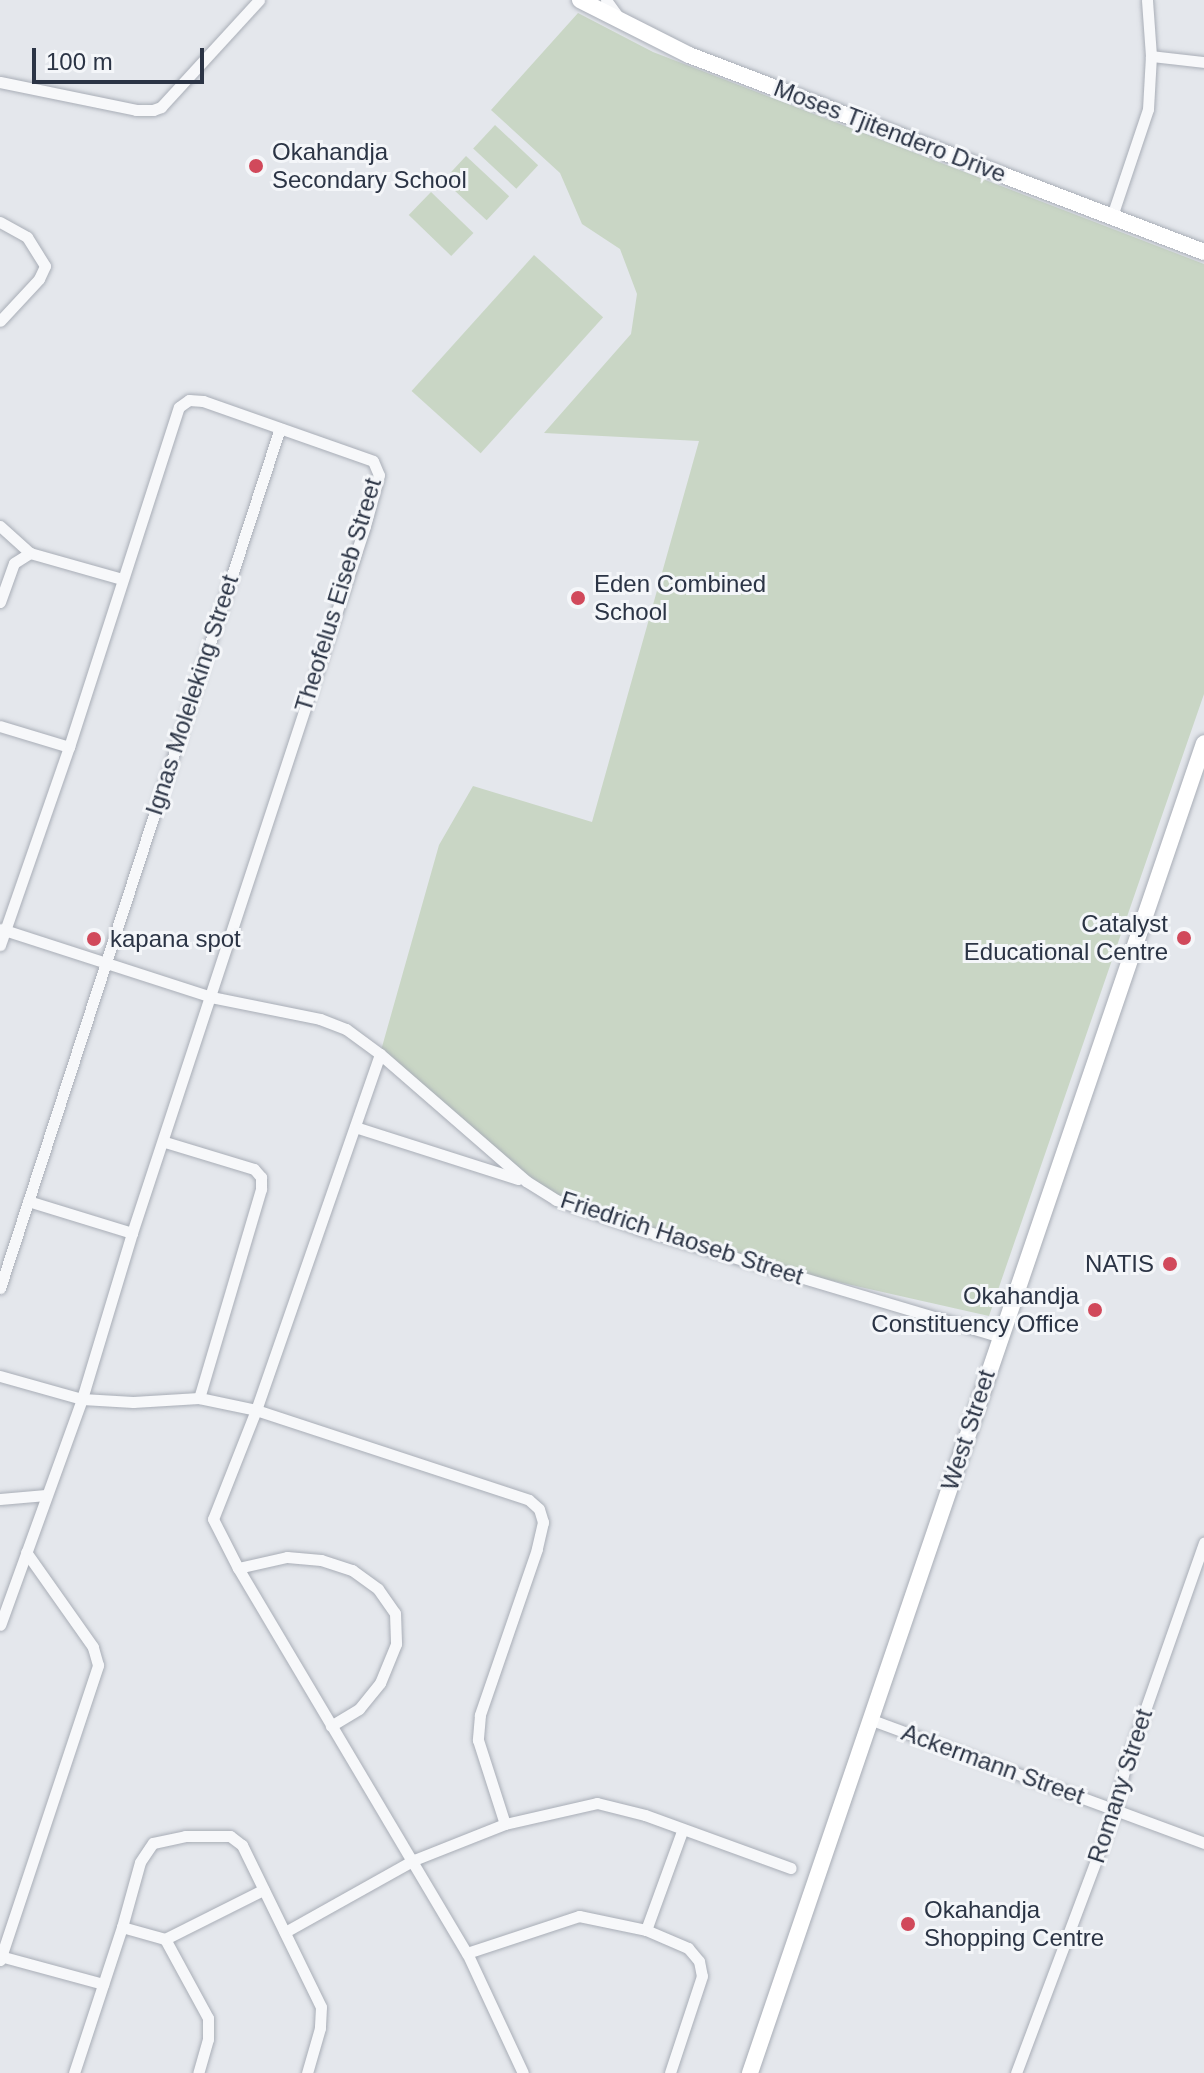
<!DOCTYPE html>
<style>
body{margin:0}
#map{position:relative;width:1204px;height:2073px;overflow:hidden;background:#e4e7ec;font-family:Helvetica,sans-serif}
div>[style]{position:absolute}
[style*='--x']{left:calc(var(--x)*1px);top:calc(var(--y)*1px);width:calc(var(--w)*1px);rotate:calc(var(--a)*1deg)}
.green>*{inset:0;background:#c9d6c5;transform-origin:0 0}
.roads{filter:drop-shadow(0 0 2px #a9aeb7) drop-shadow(0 0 2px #a9aeb7)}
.street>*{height:11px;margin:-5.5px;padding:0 5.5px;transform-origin:5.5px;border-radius:5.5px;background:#f7f8fa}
.secondary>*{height:16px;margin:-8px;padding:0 8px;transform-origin:8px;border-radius:8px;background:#fff}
.dots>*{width:22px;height:22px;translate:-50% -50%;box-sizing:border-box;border:4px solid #f4f6f9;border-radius:50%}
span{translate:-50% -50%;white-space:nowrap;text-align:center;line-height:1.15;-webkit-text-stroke:6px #f4f6f9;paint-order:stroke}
.street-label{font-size:24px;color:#2b3445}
.poi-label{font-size:24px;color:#2b3445}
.left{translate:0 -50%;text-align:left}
.right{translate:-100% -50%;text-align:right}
.scale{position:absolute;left:32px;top:48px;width:172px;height:36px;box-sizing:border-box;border:4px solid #2b3445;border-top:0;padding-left:10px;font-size:24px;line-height:28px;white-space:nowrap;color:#2b3445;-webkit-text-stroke:6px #f4f6f9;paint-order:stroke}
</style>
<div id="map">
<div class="green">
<i style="clip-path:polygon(578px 13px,653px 52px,1204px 264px,1204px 694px,989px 1316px,758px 1264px,556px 1200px,380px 1054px,439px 845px,473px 786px,592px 822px,699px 441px,544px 433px,631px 334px,637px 294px,620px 249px,582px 224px,560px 173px,491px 110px)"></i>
<i style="left:495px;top:125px;width:59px;height:32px;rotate:43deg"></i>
<i style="left:466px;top:156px;width:59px;height:33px;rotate:43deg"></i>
<i style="left:431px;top:192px;width:59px;height:32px;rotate:44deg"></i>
<i style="left:534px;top:255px;width:93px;height:183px;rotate:42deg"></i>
</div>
<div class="roads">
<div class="street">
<i style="--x:606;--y:0;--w:24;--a:54"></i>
<i style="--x:1151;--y:56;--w:53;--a:6.5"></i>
<i style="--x:0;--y:82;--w:139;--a:11.6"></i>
<i style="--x:136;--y:110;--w:17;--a:0"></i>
<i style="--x:153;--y:110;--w:9;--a:-21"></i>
<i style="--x:161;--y:107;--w:145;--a:-47.5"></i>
<i style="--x:1112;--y:216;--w:113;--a:-71.4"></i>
<i style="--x:1148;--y:109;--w:53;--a:-86.8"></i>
<i style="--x:1151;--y:56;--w:56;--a:-94.1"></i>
<i style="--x:0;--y:222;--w:31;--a:29"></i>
<i style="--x:27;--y:237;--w:34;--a:58"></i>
<i style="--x:45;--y:266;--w:14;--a:115"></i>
<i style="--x:39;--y:279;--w:57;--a:132.9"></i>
<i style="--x:0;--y:526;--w:40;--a:42"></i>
<i style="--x:0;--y:602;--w:41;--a:-70.3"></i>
<i style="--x:14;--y:563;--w:19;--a:-32"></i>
<i style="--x:30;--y:553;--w:96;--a:15.8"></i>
<i style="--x:0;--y:726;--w:72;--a:16.9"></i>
<i style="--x:1;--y:929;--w:221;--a:17.9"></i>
<i style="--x:211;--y:997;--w:111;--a:11.4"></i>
<i style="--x:320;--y:1019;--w:28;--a:21"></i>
<i style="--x:346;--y:1029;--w:42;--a:36.3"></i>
<i style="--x:380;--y:1054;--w:194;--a:41"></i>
<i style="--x:526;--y:1181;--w:36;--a:32"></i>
<i style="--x:556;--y:1200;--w:88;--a:19.3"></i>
<i style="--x:639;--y:1229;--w:375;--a:16.6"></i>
<i style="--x:0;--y:945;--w:210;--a:-70.8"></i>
<i style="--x:69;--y:747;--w:357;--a:-72.1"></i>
<i style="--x:179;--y:407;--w:12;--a:-35"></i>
<i style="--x:189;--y:400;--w:14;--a:4"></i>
<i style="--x:203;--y:401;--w:180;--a:19.4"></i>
<i style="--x:373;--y:461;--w:15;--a:67"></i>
<i style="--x:379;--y:475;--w:53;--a:105.4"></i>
<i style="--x:365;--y:526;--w:744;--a:108.24"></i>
<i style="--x:132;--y:1233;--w:173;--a:106.8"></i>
<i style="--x:82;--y:1399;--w:240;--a:109.9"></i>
<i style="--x:380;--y:1054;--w:377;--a:109.2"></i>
<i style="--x:256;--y:1410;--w:117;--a:111.5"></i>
<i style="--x:213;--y:1519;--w:55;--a:63"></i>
<i style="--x:238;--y:1568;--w:448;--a:59.3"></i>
<i style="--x:467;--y:1953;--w:132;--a:65"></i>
<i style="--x:355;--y:1127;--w:171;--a:17.7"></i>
<i style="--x:165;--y:1142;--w:93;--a:16.9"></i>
<i style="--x:254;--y:1169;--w:11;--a:49"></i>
<i style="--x:261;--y:1177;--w:12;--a:90"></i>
<i style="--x:261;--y:1189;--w:218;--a:106.5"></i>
<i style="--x:28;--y:1201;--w:109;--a:17.1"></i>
<i style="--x:0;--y:1288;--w:904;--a:-71.97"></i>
<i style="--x:0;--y:1376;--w:85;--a:15.7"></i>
<i style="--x:82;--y:1399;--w:51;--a:3.4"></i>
<i style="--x:133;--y:1402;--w:66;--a:-3.5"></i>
<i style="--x:199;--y:1398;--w:58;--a:11.9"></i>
<i style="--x:256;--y:1410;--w:287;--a:18.2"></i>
<i style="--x:529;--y:1500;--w:13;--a:42"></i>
<i style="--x:539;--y:1509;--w:14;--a:73"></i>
<i style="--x:543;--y:1522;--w:28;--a:103"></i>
<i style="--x:537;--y:1549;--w:176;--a:109"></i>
<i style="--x:480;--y:1715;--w:25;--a:95"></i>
<i style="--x:478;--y:1740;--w:88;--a:72.2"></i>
<i style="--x:0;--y:1499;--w:46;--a:-5"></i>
<i style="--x:238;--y:1568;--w:50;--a:-12.7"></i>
<i style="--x:287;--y:1557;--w:34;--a:5"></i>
<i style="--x:321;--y:1560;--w:33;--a:18"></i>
<i style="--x:352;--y:1570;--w:32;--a:36"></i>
<i style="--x:378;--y:1589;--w:29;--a:55"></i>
<i style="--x:395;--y:1613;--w:31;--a:88"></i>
<i style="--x:396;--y:1644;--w:42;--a:112.3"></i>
<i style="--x:380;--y:1683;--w:33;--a:129"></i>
<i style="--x:359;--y:1709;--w:33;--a:149"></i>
<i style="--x:872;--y:1720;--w:354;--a:20.3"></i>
<i style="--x:122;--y:1927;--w:67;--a:-74.5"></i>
<i style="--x:140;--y:1862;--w:23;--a:-56"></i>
<i style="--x:153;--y:1843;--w:33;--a:-12"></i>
<i style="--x:185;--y:1836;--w:45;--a:0"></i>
<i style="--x:230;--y:1836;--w:15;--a:37"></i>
<i style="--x:242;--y:1845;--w:180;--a:64"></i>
<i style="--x:321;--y:2007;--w:21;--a:93"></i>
<i style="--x:320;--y:2028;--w:47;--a:106.1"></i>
<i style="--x:646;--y:1930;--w:105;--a:-70"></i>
<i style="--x:285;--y:1932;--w:148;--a:-29.2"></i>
<i style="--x:414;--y:1860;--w:98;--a:-21.6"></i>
<i style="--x:505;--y:1824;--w:94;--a:-12.9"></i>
<i style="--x:597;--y:1803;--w:49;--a:14"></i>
<i style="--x:645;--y:1815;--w:155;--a:20"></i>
<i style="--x:165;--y:1939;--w:90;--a:61.4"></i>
<i style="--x:208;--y:2018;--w:21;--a:90"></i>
<i style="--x:208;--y:2039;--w:35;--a:106"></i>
<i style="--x:467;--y:1953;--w:118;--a:-18.3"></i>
<i style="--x:579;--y:1916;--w:68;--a:11.8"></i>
<i style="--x:646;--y:1930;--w:46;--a:23.2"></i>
<i style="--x:688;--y:1948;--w:17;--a:50"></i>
<i style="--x:699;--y:1961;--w:15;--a:79"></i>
<i style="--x:702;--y:1976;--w:102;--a:108.3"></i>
<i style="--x:0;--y:1956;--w:107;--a:15.2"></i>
<i style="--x:0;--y:1960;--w:311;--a:-71.6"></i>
<i style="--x:98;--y:1665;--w:19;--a:-106"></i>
<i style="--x:93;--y:1647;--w:116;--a:-125.2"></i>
<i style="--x:74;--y:2073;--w:154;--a:-71.8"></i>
<i style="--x:122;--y:1927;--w:45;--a:15.6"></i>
<i style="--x:165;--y:1939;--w:110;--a:-26.6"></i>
<i style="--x:1016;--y:2073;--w:282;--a:-69.4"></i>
<i style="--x:1115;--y:1809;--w:43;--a:-76.6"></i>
<i style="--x:1125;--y:1767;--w:238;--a:-70.6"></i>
</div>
<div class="secondary">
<i style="--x:580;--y:0;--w:122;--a:26.8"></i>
<i style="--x:689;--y:55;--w:551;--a:20.93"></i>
<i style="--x:750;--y:2073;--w:1405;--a:-71.15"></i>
</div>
</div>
<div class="dots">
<i style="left:256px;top:166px;background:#d1495b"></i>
<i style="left:578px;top:598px;background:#d1495b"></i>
<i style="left:1184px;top:938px;background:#d1495b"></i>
<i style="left:94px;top:939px;background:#d1495b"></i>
<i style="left:1170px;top:1264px;background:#d1495b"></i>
<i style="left:1095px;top:1310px;background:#d1495b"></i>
<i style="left:908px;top:1924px;background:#d1495b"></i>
</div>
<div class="street-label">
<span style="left:890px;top:131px;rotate:21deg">Moses Tjitendero Drive</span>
<span style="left:338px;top:595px;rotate:-73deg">Theofelus Eiseb Street</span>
<span style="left:192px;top:695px;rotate:-72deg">Ignas Moleleking Street</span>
<span style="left:682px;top:1238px;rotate:18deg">Friedrich Haoseb Street</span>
<span style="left:968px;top:1430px;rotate:-72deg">West Street</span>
<span style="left:993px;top:1764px;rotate:20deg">Ackermann Street</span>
<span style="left:1120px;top:1786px;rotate:-72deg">Romany Street</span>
</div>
<div class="poi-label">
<span class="left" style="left:272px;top:166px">Okahandja<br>Secondary School</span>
<span class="left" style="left:594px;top:598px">Eden Combined<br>School</span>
<span class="right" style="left:1168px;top:938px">Catalyst<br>Educational Centre</span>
<span class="left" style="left:110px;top:939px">kapana spot</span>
<span class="right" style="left:1154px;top:1264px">NATIS</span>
<span class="right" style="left:1079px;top:1310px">Okahandja<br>Constituency Office</span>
<span class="left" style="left:924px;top:1924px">Okahandja<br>Shopping Centre</span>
</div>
<div class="scale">100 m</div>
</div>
